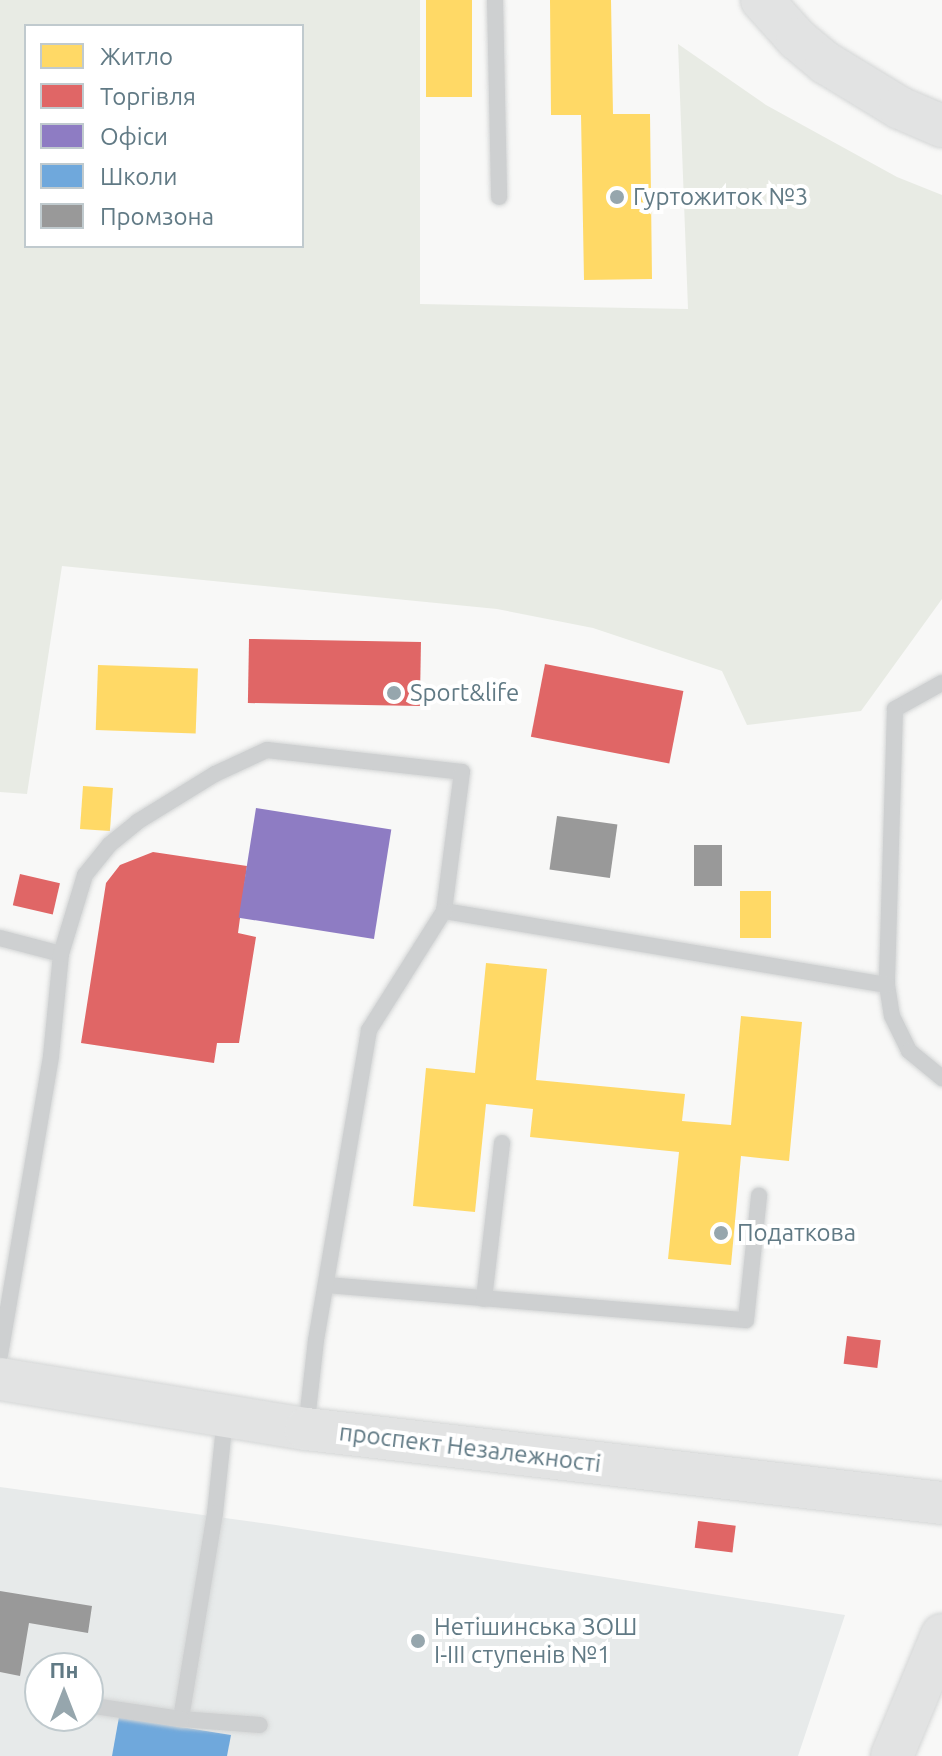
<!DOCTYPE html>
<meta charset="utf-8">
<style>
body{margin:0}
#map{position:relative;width:942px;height:1756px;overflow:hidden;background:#f8f8f7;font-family:Ubuntu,sans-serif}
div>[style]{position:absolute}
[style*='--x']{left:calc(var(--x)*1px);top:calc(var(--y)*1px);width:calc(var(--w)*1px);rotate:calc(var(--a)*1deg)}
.built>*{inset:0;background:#e7eaea}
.green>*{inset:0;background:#e8ebe4}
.homes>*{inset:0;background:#ffd966;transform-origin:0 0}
.shops>*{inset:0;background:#e06666;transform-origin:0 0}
.offices>*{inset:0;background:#8e7cc3;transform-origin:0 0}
.schools>*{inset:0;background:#6fa8dc}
.industry>*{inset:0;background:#999;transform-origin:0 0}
.roads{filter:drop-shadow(0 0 2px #d4d6d6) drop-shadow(0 0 2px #d4d6d6)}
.lane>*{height:16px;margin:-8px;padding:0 8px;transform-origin:8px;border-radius:8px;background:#ced0d1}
.secondary>*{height:42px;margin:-21px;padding:0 21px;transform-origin:21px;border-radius:21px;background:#e2e3e3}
.dots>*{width:22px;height:22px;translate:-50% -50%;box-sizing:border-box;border:4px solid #fff;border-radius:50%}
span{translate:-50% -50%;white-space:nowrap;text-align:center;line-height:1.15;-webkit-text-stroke:8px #fff;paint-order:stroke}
.poi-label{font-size:24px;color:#617a85}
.left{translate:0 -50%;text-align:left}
.street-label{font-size:24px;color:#617a85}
.legend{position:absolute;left:24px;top:24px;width:280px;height:224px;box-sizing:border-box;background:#fff;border:2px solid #c0cace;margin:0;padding:10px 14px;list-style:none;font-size:24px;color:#617a85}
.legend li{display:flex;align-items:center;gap:16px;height:40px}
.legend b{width:40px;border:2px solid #c0cace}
.north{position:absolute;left:24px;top:1652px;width:80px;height:80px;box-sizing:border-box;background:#fff;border:2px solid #c0cace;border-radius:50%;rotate:0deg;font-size:22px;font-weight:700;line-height:32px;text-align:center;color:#617a85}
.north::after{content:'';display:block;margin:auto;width:28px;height:36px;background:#96a6ad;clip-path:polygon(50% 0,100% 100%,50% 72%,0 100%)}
</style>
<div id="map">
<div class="built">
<i style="clip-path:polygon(evenodd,0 1487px,276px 1525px,845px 1615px,798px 1756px,0 1756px,0 1487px,40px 1668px,88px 1668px,88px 1716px,40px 1716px,40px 1668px)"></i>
</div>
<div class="green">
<i style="clip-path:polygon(evenodd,0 0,420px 0,420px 304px,688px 309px,678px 44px,766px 105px,897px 177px,942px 195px,942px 599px,861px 711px,747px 725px,722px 671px,593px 628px,497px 609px,62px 566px,27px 794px,0 792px,0 0,26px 26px,302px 26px,302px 246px,26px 246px,26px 26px)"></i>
</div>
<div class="homes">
<i style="left:426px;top:0;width:46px;height:97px"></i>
<i style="clip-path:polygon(550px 0,611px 0,613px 114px,650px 114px,652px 279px,584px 280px,581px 115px,551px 115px)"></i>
<i style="left:98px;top:665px;width:100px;height:65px;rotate:2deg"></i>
<i style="left:83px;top:786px;width:30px;height:43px;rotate:4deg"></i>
<i style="left:740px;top:891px;width:31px;height:47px"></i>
<i style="clip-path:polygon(486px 963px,547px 969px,536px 1080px,685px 1094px,682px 1121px,731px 1125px,741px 1016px,802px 1022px,789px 1161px,741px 1156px,731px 1265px,668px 1259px,679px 1152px,530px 1137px,533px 1109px,486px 1104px,475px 1212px,413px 1206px,426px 1068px,475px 1073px)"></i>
</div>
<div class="shops">
<i style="left:249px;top:639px;width:172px;height:64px;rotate:1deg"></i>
<i style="left:545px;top:664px;width:141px;height:74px;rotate:11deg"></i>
<i style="clip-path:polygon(153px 852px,247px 866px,238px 933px,256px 937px,239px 1043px,217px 1043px,214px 1063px,81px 1043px,106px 883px,120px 865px)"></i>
<i style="left:20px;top:874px;width:41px;height:32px;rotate:13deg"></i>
<i style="left:847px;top:1336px;width:34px;height:28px;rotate:7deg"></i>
<i style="left:698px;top:1521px;width:38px;height:27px;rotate:7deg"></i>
</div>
<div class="offices">
<i style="left:256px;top:808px;width:137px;height:111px;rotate:9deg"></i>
</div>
<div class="schools">
<i style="clip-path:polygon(119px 1717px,231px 1735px,227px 1756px,112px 1756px)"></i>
</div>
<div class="industry">
<i style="left:557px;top:816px;width:61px;height:54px;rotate:8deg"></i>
<i style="left:694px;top:845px;width:28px;height:41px"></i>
<i style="clip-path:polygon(0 1591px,92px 1606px,88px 1633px,29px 1623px,20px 1676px,0 1672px)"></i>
</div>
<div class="roads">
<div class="lane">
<i style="--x:495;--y:0;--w:197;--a:88.8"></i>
<i style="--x:942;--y:683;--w:54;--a:151"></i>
<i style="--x:895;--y:709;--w:276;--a:91.7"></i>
<i style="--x:887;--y:985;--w:31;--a:81"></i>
<i style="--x:892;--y:1016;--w:39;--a:64"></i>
<i style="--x:909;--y:1051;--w:43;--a:39.3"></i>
<i style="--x:444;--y:911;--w:449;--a:9.5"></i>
<i style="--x:0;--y:938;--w:63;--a:14.7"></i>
<i style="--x:326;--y:1285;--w:421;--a:4.8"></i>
<i style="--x:746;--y:1320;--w:125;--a:-84"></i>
<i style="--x:484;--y:1299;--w:157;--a:-83.4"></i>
<i style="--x:0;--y:1355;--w:303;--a:-80.3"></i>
<i style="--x:51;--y:1056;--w:102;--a:-84.4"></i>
<i style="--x:61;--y:954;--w:83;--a:-73.1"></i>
<i style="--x:85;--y:875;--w:38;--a:-51"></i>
<i style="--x:109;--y:845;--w:36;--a:-39"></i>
<i style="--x:137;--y:822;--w:92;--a:-31.6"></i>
<i style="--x:215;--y:774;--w:57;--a:-24.8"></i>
<i style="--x:267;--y:750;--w:196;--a:6.4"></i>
<i style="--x:462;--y:772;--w:140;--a:97.4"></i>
<i style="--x:444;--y:911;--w:141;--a:122.2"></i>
<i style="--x:369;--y:1030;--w:314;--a:99.7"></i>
<i style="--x:316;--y:1340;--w:90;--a:96.4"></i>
<i style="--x:225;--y:1418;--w:96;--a:96"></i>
<i style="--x:215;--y:1513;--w:209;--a:99.4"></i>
<i style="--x:181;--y:1719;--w:79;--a:4.3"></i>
<i style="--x:88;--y:1705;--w:94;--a:8.6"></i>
</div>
<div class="secondary">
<i style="--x:762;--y:0;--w:52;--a:48.1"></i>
<i style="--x:797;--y:39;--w:38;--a:40"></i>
<i style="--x:826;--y:63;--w:87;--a:31.3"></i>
<i style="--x:900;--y:108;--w:46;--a:23.2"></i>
<i style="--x:0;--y:1379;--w:310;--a:9.3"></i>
<i style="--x:306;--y:1429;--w:640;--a:6.64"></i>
<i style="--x:892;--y:1756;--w:131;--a:-67.5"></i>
</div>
</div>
<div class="dots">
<i style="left:617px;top:197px;background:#96a6ad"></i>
<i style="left:394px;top:693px;background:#96a6ad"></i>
<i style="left:721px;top:1233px;background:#96a6ad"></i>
<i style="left:418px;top:1641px;background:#96a6ad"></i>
</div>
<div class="poi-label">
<span class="left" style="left:633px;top:197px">Гуртожиток №3</span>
<span class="left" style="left:410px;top:693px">Sport&amp;life</span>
<span class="left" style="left:737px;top:1233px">Податкова</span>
<span class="left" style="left:434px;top:1641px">Нетішинська ЗОШ<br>І-ІІІ ступенів №1</span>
</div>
<div class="street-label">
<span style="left:470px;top:1448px;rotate:7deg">проспект Незалежності</span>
</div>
<ul class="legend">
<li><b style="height:22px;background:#ffd966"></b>Житло</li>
<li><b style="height:22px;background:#e06666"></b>Торгівля</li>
<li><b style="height:22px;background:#8e7cc3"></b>Офіси</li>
<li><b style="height:22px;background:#6fa8dc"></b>Школи</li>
<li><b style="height:22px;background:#999"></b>Промзона</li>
</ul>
<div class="north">Пн</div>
</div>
